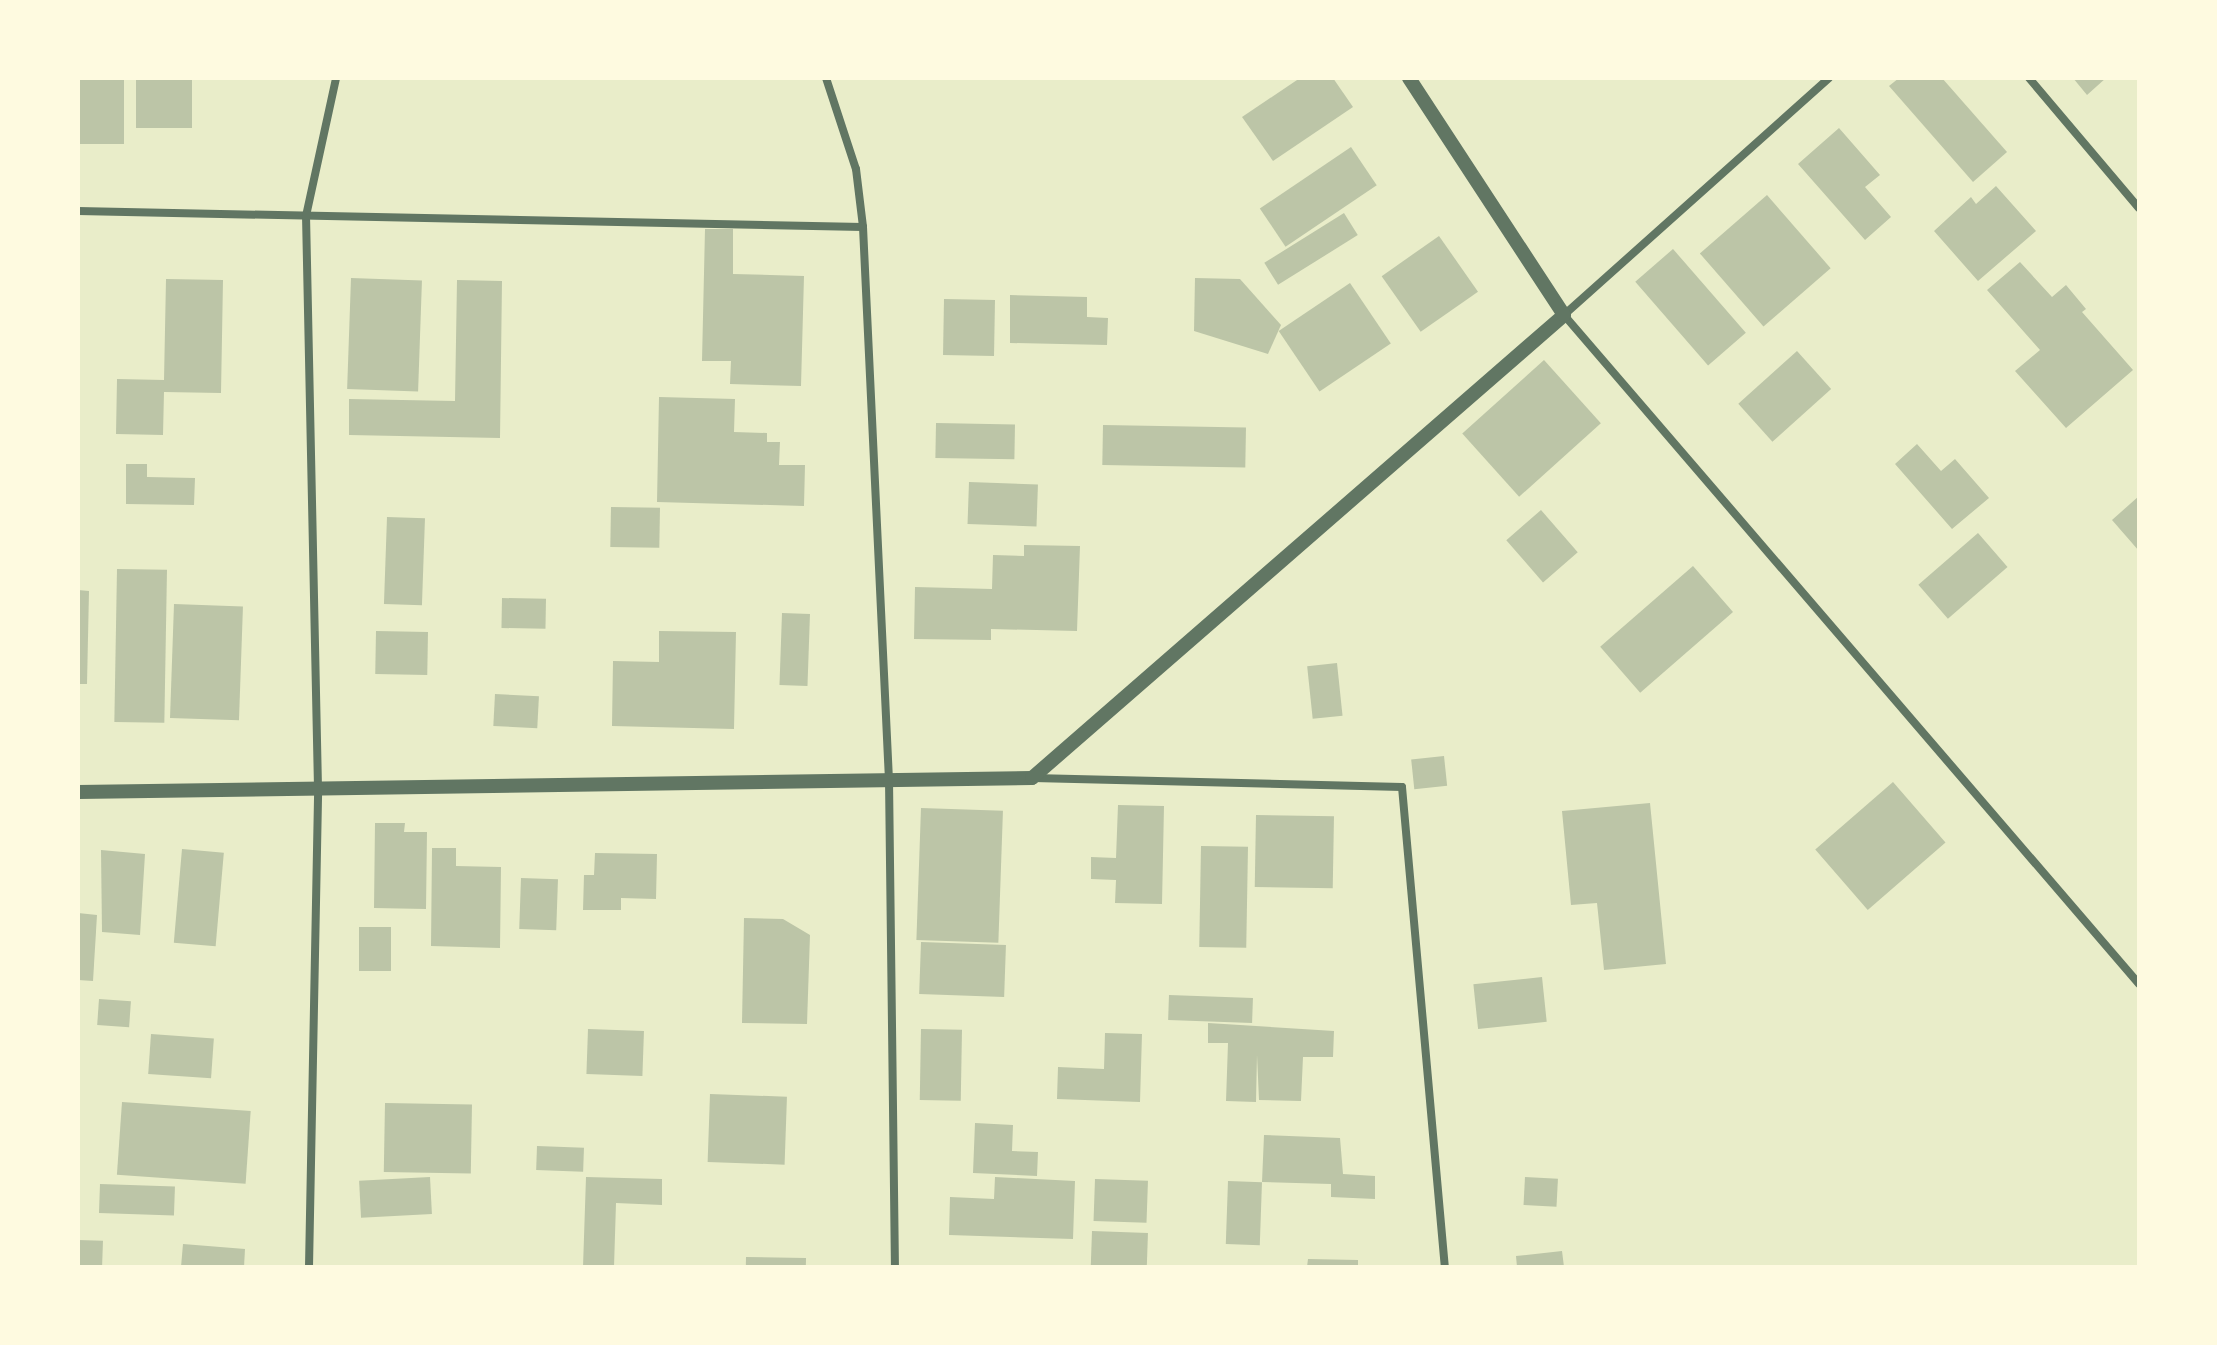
<!DOCTYPE html>
<style>
body{margin:0}
#map{position:relative;width:2217px;height:1345px;overflow:hidden;background:#e9edc9;font-family:"Noto Sans",sans-serif}
div>[style]{position:absolute}
[style*='--x']{left:calc(var(--x)*1px);top:calc(var(--y)*1px);width:calc(var(--w)*1px);rotate:calc(var(--a)*1deg)}
.building>*{inset:0;background:#bcc5a7;transform-origin:0 0}
.minor>*{height:8px;margin:-4px;padding:0 4px;transform-origin:4px;border-radius:4px;background:#617663}
.tertiary>*{height:14px;margin:-7px;padding:0 7px;transform-origin:7px;border-radius:7px;background:#617663}
span{translate:-50% -50%;white-space:nowrap;text-align:center;line-height:1.15;-webkit-text-stroke:6px #fefae0;paint-order:stroke}
.frame{position:absolute;inset:0;border:80px solid #fefae0;pointer-events:none}
</style>
<div id="map">
<div class="building">
<i style="left:78px;top:78px;width:46px;height:66px"></i>
<i style="left:136px;top:78px;width:56px;height:50px"></i>
<i style="clip-path:polygon(1300px 78px,1333px 78px,1353px 107px,1273px 161px,1242px 117px)"></i>
<i style="clip-path:polygon(1899px 78px,1942px 78px,2007px 152px,1973px 182px,1889px 86px)"></i>
<i style="clip-path:polygon(2073px 78px,2106px 78px,2087px 95px)"></i>
<i style="clip-path:polygon(1839px 128px,1880px 175px,1865px 187px,1891px 217px,1865px 240px,1798px 164px)"></i>
<i style="left:1351px;top:147px;width:46px;height:110px;rotate:56deg"></i>
<i style="clip-path:polygon(1996px 186px,2036px 231px,1978px 281px,1934px 231px,1971px 197px,1976px 204px)"></i>
<i style="left:1767px;top:195px;width:97px;height:89px;rotate:49deg"></i>
<i style="left:1344px;top:213px;width:26px;height:94px;rotate:58deg"></i>
<i style="clip-path:polygon(705px 229px,733px 229px,733px 274px,804px 276px,801px 386px,730px 384px,731px 361px,702px 361px)"></i>
<i style="left:1439px;top:236px;width:68px;height:70px;rotate:55deg"></i>
<i style="left:1673px;top:249px;width:111px;height:50px;rotate:49deg"></i>
<i style="clip-path:polygon(2020px 262px,2052px 297px,2066px 285px,2086px 309px,2082px 312px,2133px 370px,2066px 428px,2015px 371px,2040px 350px,1987px 290px)"></i>
<i style="left:351px;top:278px;width:71px;height:111px;rotate:2deg"></i>
<i style="clip-path:polygon(1195px 278px,1240px 279px,1281px 325px,1268px 354px,1194px 331px)"></i>
<i style="clip-path:polygon(166px 279px,223px 280px,221px 393px,164px 392px,163px 435px,116px 434px,117px 379px,164px 380px)"></i>
<i style="clip-path:polygon(457px 280px,502px 281px,500px 438px,349px 435px,349px 399px,455px 401px)"></i>
<i style="left:1350px;top:283px;width:73px;height:86px;rotate:56deg"></i>
<i style="clip-path:polygon(1010px 295px,1087px 297px,1087px 317px,1108px 318px,1107px 345px,1010px 343px)"></i>
<i style="left:944px;top:299px;width:51px;height:56px;rotate:1deg"></i>
<i style="left:1797px;top:351px;width:51px;height:79px;rotate:48deg"></i>
<i style="left:1544px;top:360px;width:85px;height:110px;rotate:48deg"></i>
<i style="clip-path:polygon(659px 397px,735px 399px,734px 432px,767px 433px,767px 442px,780px 442px,779px 465px,805px 465px,804px 506px,657px 502px)"></i>
<i style="left:936px;top:423px;width:79px;height:35px;rotate:1deg"></i>
<i style="left:1103px;top:425px;width:143px;height:40px;rotate:1deg"></i>
<i style="clip-path:polygon(1917px 444px,1941px 471px,1955px 459px,1989px 498px,1952px 529px,1895px 464px)"></i>
<i style="clip-path:polygon(126px 464px,147px 464px,147px 477px,195px 478px,194px 505px,126px 504px)"></i>
<i style="left:969px;top:482px;width:69px;height:42px;rotate:2deg"></i>
<i style="clip-path:polygon(2139px 496px,2139px 551px,2112px 520px)"></i>
<i style="left:611px;top:507px;width:49px;height:40px;rotate:1deg"></i>
<i style="left:1541px;top:510px;width:56px;height:46px;rotate:49deg"></i>
<i style="left:387px;top:517px;width:38px;height:87px;rotate:2deg"></i>
<i style="left:1978px;top:533px;width:45px;height:79px;rotate:49deg"></i>
<i style="clip-path:polygon(1024px 545px,1080px 546px,1077px 631px,991px 629px,991px 640px,914px 639px,915px 587px,992px 589px,993px 555px,1024px 556px)"></i>
<i style="left:1693px;top:566px;width:61px;height:123px;rotate:49deg"></i>
<i style="left:117px;top:569px;width:50px;height:153px;rotate:1deg"></i>
<i style="clip-path:polygon(78px 590px,89px 591px,87px 684px,78px 684px)"></i>
<i style="left:502px;top:598px;width:44px;height:30px;rotate:1deg"></i>
<i style="left:174px;top:604px;width:69px;height:114px;rotate:2deg"></i>
<i style="left:782px;top:613px;width:28px;height:72px;rotate:2deg"></i>
<i style="left:376px;top:631px;width:52px;height:43px;rotate:1deg"></i>
<i style="clip-path:polygon(659px 631px,736px 632px,734px 729px,612px 726px,613px 661px,659px 662px)"></i>
<i style="left:1337px;top:663px;width:53px;height:30px;rotate:84deg"></i>
<i style="left:495px;top:694px;width:44px;height:32px;rotate:3deg"></i>
<i style="left:1444px;top:756px;width:30px;height:33px;rotate:84deg"></i>
<i style="left:1893px;top:782px;width:80px;height:103px;rotate:49deg"></i>
<i style="clip-path:polygon(1650px 803px,1666px 964px,1604px 970px,1597px 903px,1571px 905px,1562px 811px)"></i>
<i style="clip-path:polygon(1118px 805px,1164px 806px,1162px 904px,1115px 903px,1116px 880px,1091px 879px,1091px 857px,1116px 858px)"></i>
<i style="left:921px;top:808px;width:82px;height:132px;rotate:2deg"></i>
<i style="left:1256px;top:815px;width:78px;height:72px;rotate:1deg"></i>
<i style="clip-path:polygon(375px 823px,405px 823px,404px 832px,427px 832px,426px 909px,374px 908px)"></i>
<i style="left:1201px;top:846px;width:47px;height:101px;rotate:1deg"></i>
<i style="clip-path:polygon(432px 848px,456px 848px,456px 866px,501px 867px,500px 948px,431px 946px)"></i>
<i style="left:182px;top:849px;width:42px;height:94px;rotate:5deg"></i>
<i style="clip-path:polygon(101px 850px,145px 854px,140px 935px,102px 932px)"></i>
<i style="clip-path:polygon(595px 853px,657px 854px,656px 899px,621px 898px,621px 910px,583px 910px,584px 875px,594px 875px)"></i>
<i style="left:521px;top:878px;width:37px;height:51px;rotate:2deg"></i>
<i style="clip-path:polygon(78px 913px,97px 915px,93px 981px,78px 980px)"></i>
<i style="clip-path:polygon(744px 918px,783px 919px,810px 935px,807px 1024px,742px 1023px)"></i>
<i style="left:359px;top:927px;width:32px;height:44px"></i>
<i style="left:921px;top:942px;width:85px;height:52px;rotate:2deg"></i>
<i style="left:1542px;top:977px;width:45px;height:69px;rotate:84deg"></i>
<i style="left:1169px;top:995px;width:84px;height:25px;rotate:2deg"></i>
<i style="left:99px;top:999px;width:32px;height:26px;rotate:4deg"></i>
<i style="clip-path:polygon(1208px 1023px,1334px 1031px,1333px 1057px,1303px 1057px,1301px 1101px,1259px 1100px,1257px 1055px,1256px 1102px,1226px 1101px,1228px 1043px,1208px 1043px)"></i>
<i style="left:588px;top:1029px;width:56px;height:45px;rotate:2deg"></i>
<i style="left:921px;top:1029px;width:41px;height:71px;rotate:1deg"></i>
<i style="clip-path:polygon(1105px 1033px,1142px 1034px,1140px 1102px,1057px 1099px,1058px 1067px,1104px 1069px)"></i>
<i style="left:151px;top:1034px;width:63px;height:40px;rotate:4deg"></i>
<i style="left:710px;top:1094px;width:77px;height:68px;rotate:2deg"></i>
<i style="left:122px;top:1102px;width:129px;height:73px;rotate:4deg"></i>
<i style="left:385px;top:1103px;width:87px;height:69px;rotate:1deg"></i>
<i style="clip-path:polygon(975px 1123px,1013px 1125px,1012px 1151px,1038px 1152px,1037px 1176px,973px 1173px)"></i>
<i style="clip-path:polygon(1264px 1135px,1340px 1138px,1343px 1174px,1375px 1176px,1375px 1199px,1331px 1197px,1331px 1184px,1262px 1182px)"></i>
<i style="left:537px;top:1146px;width:47px;height:24px;rotate:2deg"></i>
<i style="left:430px;top:1177px;width:37px;height:71px;rotate:87deg"></i>
<i style="clip-path:polygon(586px 1177px,662px 1179px,662px 1205px,616px 1203px,614px 1267px,583px 1267px)"></i>
<i style="clip-path:polygon(995px 1177px,1075px 1181px,1073px 1239px,949px 1235px,950px 1197px,994px 1199px)"></i>
<i style="left:1525px;top:1177px;width:33px;height:28px;rotate:3deg"></i>
<i style="left:1095px;top:1179px;width:53px;height:42px;rotate:2deg"></i>
<i style="left:1228px;top:1181px;width:34px;height:63px;rotate:2deg"></i>
<i style="left:100px;top:1184px;width:75px;height:29px;rotate:2deg"></i>
<i style="left:1092px;top:1231px;width:56px;height:36px;rotate:2deg"></i>
<i style="left:78px;top:1240px;width:25px;height:27px;rotate:2deg"></i>
<i style="clip-path:polygon(183px 1244px,245px 1249px,244px 1267px,181px 1267px)"></i>
<i style="clip-path:polygon(1562px 1251px,1564px 1267px,1517px 1267px,1516px 1256px)"></i>
<i style="left:746px;top:1257px;width:60px;height:10px;rotate:1deg"></i>
<i style="clip-path:polygon(1308px 1259px,1358px 1260px,1358px 1267px,1307px 1267px)"></i>
</div>
<div class="minor">
<i style="--x:826;--y:78;--w:96;--a:71.8"></i>
<i style="--x:856;--y:169;--w:58;--a:83.1"></i>
<i style="--x:863;--y:227;--w:554;--a:87.31"></i>
<i style="--x:889;--y:780;--w:487;--a:89.3"></i>
<i style="--x:1829;--y:78;--w:356;--a:138.2"></i>
<i style="--x:1564;--y:315;--w:882;--a:49.32"></i>
<i style="--x:2029;--y:78;--w:170;--a:49.8"></i>
<i style="--x:78;--y:211;--w:785;--a:1.17"></i>
<i style="--x:1033;--y:778;--w:369;--a:1.4"></i>
<i style="--x:1402;--y:787;--w:482;--a:84.9"></i>
<i style="--x:309;--y:1267;--w:479;--a:-88.9"></i>
<i style="--x:318;--y:788;--w:572;--a:-91.2"></i>
<i style="--x:306;--y:216;--w:141;--a:-77.7"></i>
</div>
<div class="tertiary">
<i style="--x:78;--y:792;--w:954;--a:-0.84"></i>
<i style="--x:1032;--y:778;--w:705;--a:-41.03"></i>
<i style="--x:1564;--y:315;--w:283;--a:-123.2"></i>
</div>
<div class="frame"></div>
</div>
